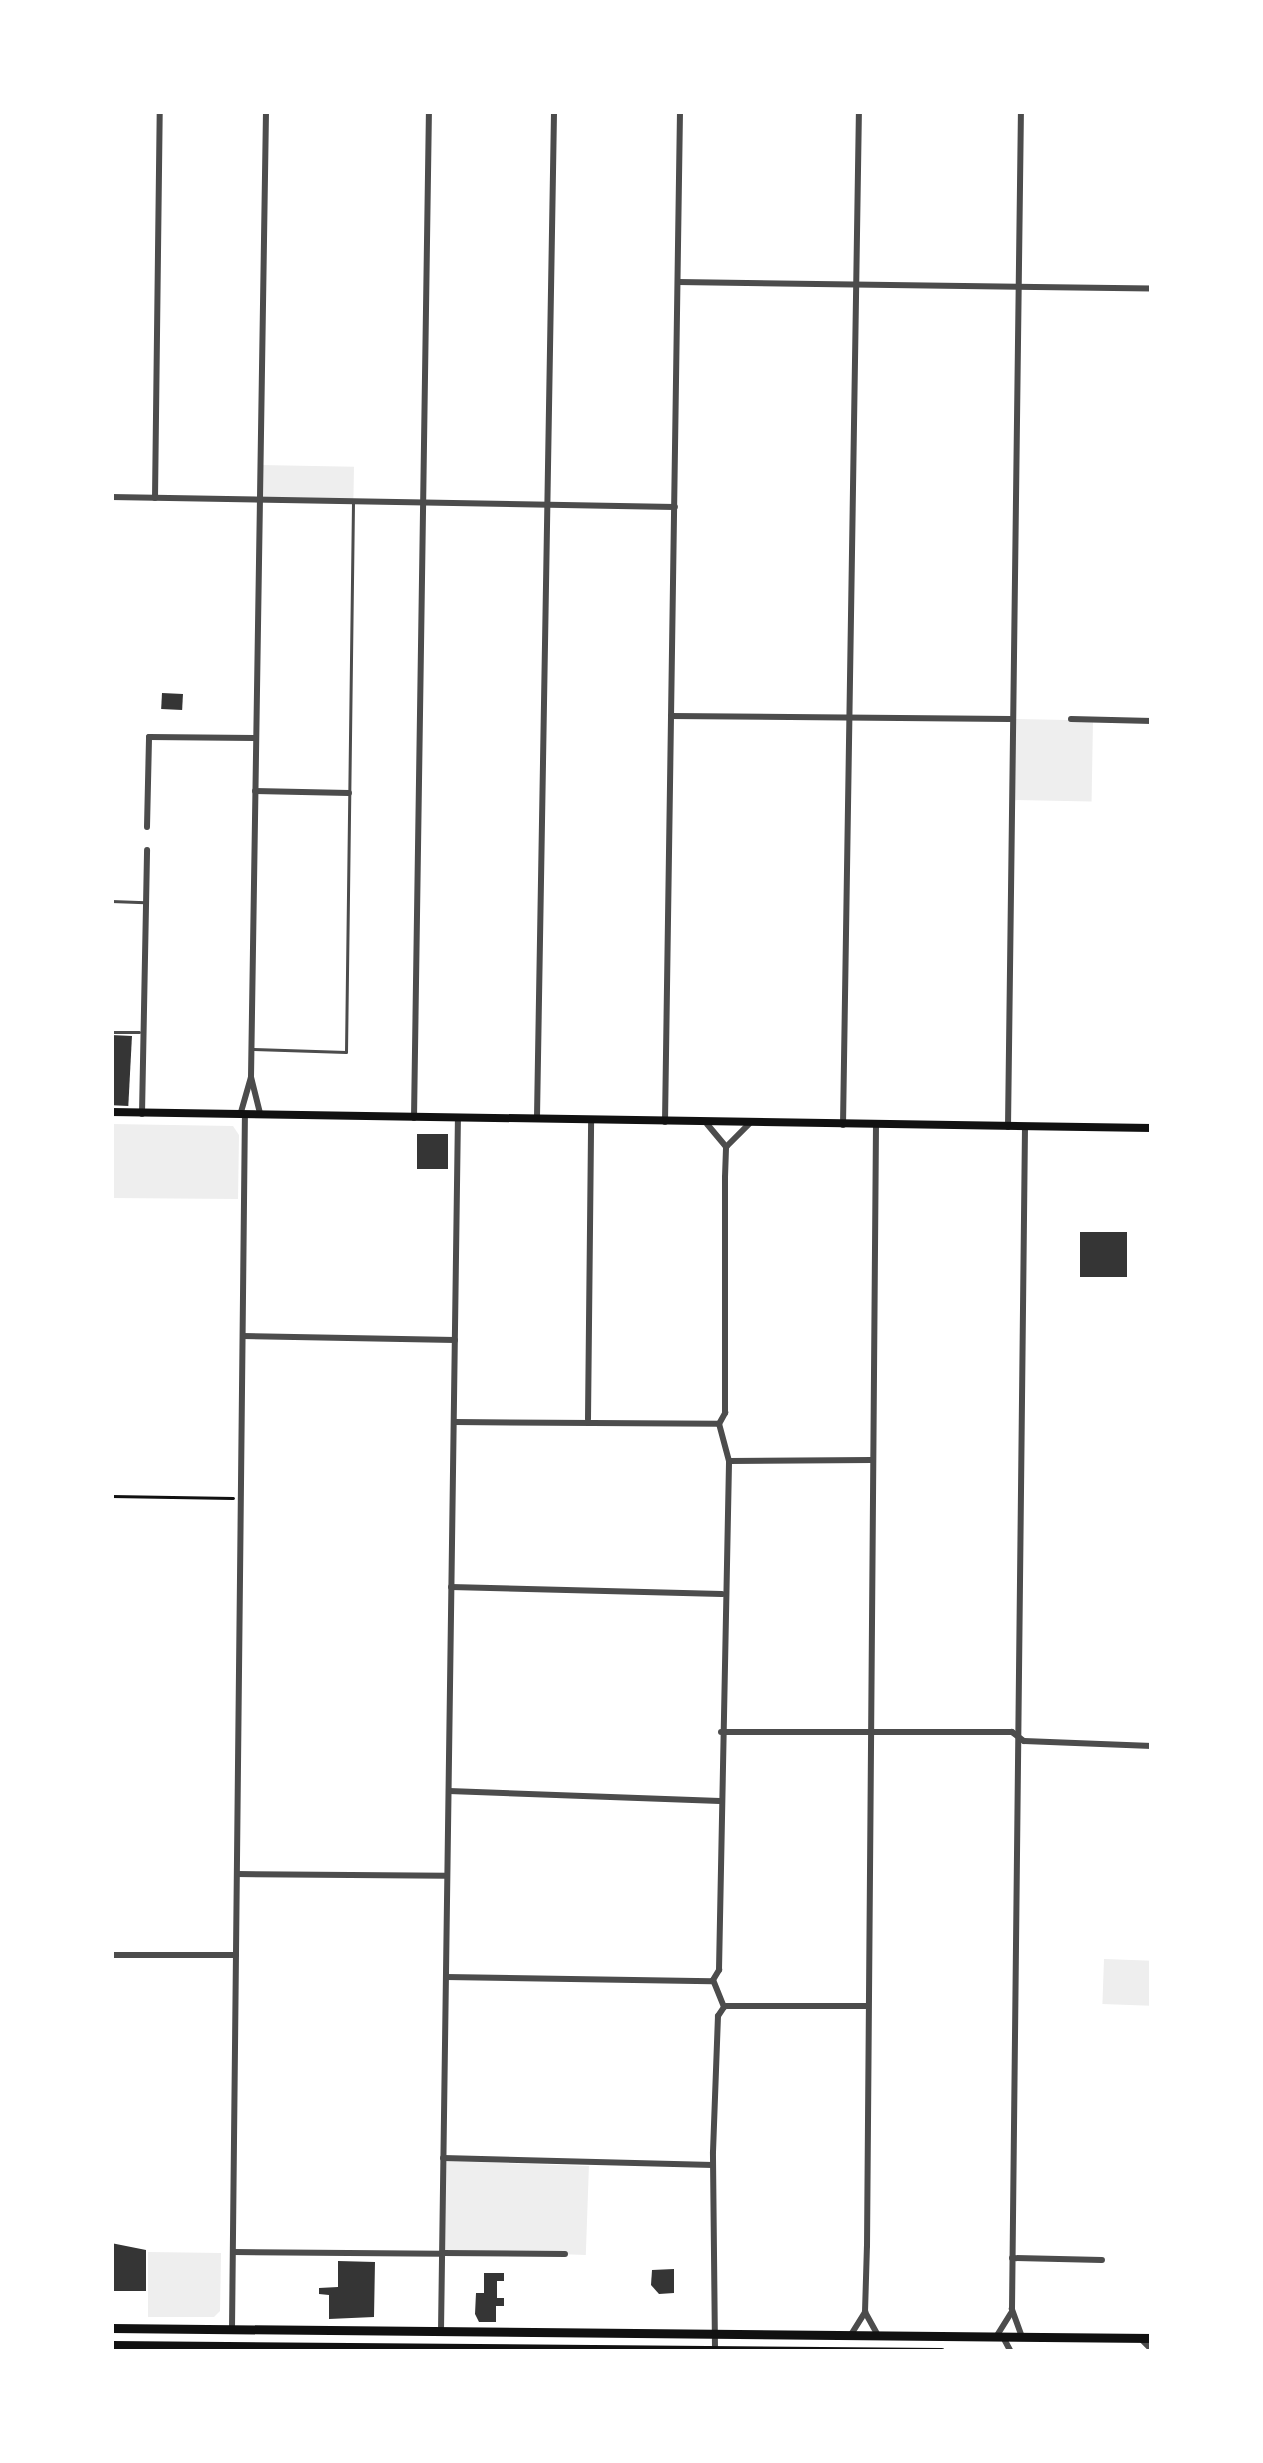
<!DOCTYPE html>
<style>
body{margin:0}
#map{position:relative;width:1263px;height:2463px;overflow:hidden;background:#fff;font-family:"PT Serif",serif}
div>[style]{position:absolute}
[style*='--x']{left:calc(var(--x)*1px);top:calc(var(--y)*1px);width:calc(var(--w)*1px);rotate:calc(var(--a)*1deg)}
.green>*{inset:0;background:#eee;transform-origin:0 0}
.building>*{inset:0;background:#353535;transform-origin:0 0}
.path>*{height:3px;margin:-1.5px;padding:0 1.5px;transform-origin:1.5px;border-radius:1.5px;background:#111}
.service>*{height:3px;margin:-1.5px;padding:0 1.5px;transform-origin:1.5px;border-radius:1.5px;background:#4c4c4c}
.minor>*{height:6px;margin:-3px;padding:0 3px;transform-origin:3px;border-radius:3px;background:#4c4c4c}
.secondary>*{height:8px;margin:-4px;padding:0 4px;transform-origin:4px;border-radius:4px;background:#111}
.trunk>*{height:9px;margin:-4.5px;padding:0 4.5px;transform-origin:4.5px;border-radius:4.5px;background:#111}
span{translate:-50% -50%;white-space:nowrap;text-align:center;line-height:1.15;-webkit-text-stroke:12px #fff;paint-order:stroke}
.frame{position:absolute;inset:0;border:114px solid #fff;pointer-events:none}
</style>
<div id="map">
<div class="green">
<i style="left:260px;top:465px;width:94px;height:35px;rotate:1deg"></i>
<i style="left:1011px;top:719px;width:82px;height:81px;rotate:1deg"></i>
<i style="clip-path:polygon(111px 1124px,233px 1126px,239px 1135px,238px 1199px,111px 1198px)"></i>
<i style="left:1104px;top:1959px;width:48px;height:45px;rotate:2deg"></i>
<i style="left:445px;top:2161px;width:144px;height:89px;rotate:2deg"></i>
<i style="clip-path:polygon(148px 2252px,221px 2253px,220px 2311px,214px 2317px,148px 2317px)"></i>
</div>
<div class="building">
<i style="left:162px;top:693px;width:21px;height:16px;rotate:3deg"></i>
<i style="left:111px;top:1035px;width:21px;height:70px;rotate:3deg"></i>
<i style="left:417px;top:1134px;width:31px;height:35px"></i>
<i style="left:1080px;top:1232px;width:47px;height:45px"></i>
<i style="clip-path:polygon(111px 2243px,146px 2250px,146px 2291px,111px 2291px)"></i>
<i style="clip-path:polygon(338px 2261px,375px 2262px,374px 2317px,329px 2319px,329px 2295px,319px 2294px,319px 2288px,338px 2287px)"></i>
<i style="clip-path:polygon(674px 2269px,674px 2293px,659px 2294px,651px 2285px,652px 2270px)"></i>
<i style="clip-path:polygon(484px 2273px,504px 2273px,504px 2281px,497px 2281px,497px 2298px,504px 2298px,504px 2306px,496px 2306px,496px 2322px,479px 2322px,475px 2314px,476px 2293px,484px 2293px)"></i>
</div>
<div class="path">
<i style="--x:111;--y:1496;--w:122;--a:0.9"></i>
</div>
<div class="service">
<i style="--x:111;--y:901;--w:34;--a:2"></i>
<i style="--x:111;--y:1032;--w:28;--a:0"></i>
<i style="--x:253;--y:1049;--w:93;--a:1.8"></i>
<i style="--x:346;--y:1052;--w:550;--a:-89.27"></i>
</div>
<div class="minor">
<i style="--x:678;--y:282;--w:474;--a:0.8"></i>
<i style="--x:111;--y:497;--w:564;--a:1.02"></i>
<i style="--x:155;--y:498;--w:387;--a:-89.3"></i>
<i style="--x:671;--y:716;--w:339;--a:0.5"></i>
<i style="--x:1071;--y:719;--w:81;--a:1.4"></i>
<i style="--x:255;--y:791;--w:94;--a:1.2"></i>
<i style="--x:147;--y:827;--w:90;--a:-88.7"></i>
<i style="--x:149;--y:737;--w:106;--a:0.5"></i>
<i style="--x:251;--y:1077;--w:36;--a:76"></i>
<i style="--x:241;--y:1112;--w:36;--a:-74"></i>
<i style="--x:251;--y:1077;--w:966;--a:-89.11"></i>
<i style="--x:142;--y:1114;--w:264;--a:-88.9"></i>
<i style="--x:537;--y:1117;--w:1006;--a:-89.03"></i>
<i style="--x:414;--y:1118;--w:1007;--a:-89.15"></i>
<i style="--x:665;--y:1122;--w:1011;--a:-89.15"></i>
<i style="--x:707;--y:1124;--w:30;--a:50"></i>
<i style="--x:843;--y:1125;--w:1014;--a:-89.1"></i>
<i style="--x:1008;--y:1127;--w:1016;--a:-89.27"></i>
<i style="--x:243;--y:1336;--w:212;--a:1.1"></i>
<i style="--x:588;--y:1419;--w:298;--a:-89.4"></i>
<i style="--x:454;--y:1422;--w:265;--a:0.4"></i>
<i style="--x:729;--y:1461;--w:143;--a:-0.4"></i>
<i style="--x:451;--y:1587;--w:271;--a:1.5"></i>
<i style="--x:721;--y:1732;--w:291;--a:0"></i>
<i style="--x:1012;--y:1732;--w:15;--a:37"></i>
<i style="--x:1024;--y:1741;--w:128;--a:2.2"></i>
<i style="--x:449;--y:1791;--w:271;--a:2.1"></i>
<i style="--x:237;--y:1874;--w:210;--a:0.5"></i>
<i style="--x:111;--y:1955;--w:125;--a:0"></i>
<i style="--x:446;--y:1977;--w:266;--a:0.9"></i>
<i style="--x:726;--y:2006;--w:140;--a:0"></i>
<i style="--x:443;--y:2158;--w:270;--a:1.5"></i>
<i style="--x:233;--y:2252;--w:209;--a:0.5"></i>
<i style="--x:443;--y:2253;--w:122;--a:0.5"></i>
<i style="--x:1012;--y:2258;--w:90;--a:1.3"></i>
<i style="--x:865;--y:2312;--w:26;--a:61"></i>
<i style="--x:232;--y:2329;--w:1213;--a:-89.39"></i>
<i style="--x:441;--y:2331;--w:1213;--a:-89.2"></i>
<i style="--x:852;--y:2333;--w:25;--a:-58"></i>
<i style="--x:865;--y:2312;--w:66;--a:-88.3"></i>
<i style="--x:867;--y:2246;--w:1121;--a:-89.54"></i>
<i style="--x:996;--y:2337;--w:28;--a:-58"></i>
<i style="--x:1003;--y:2337;--w:17;--a:62"></i>
<i style="--x:1022;--y:2337;--w:30;--a:-110"></i>
<i style="--x:1012;--y:2309;--w:1182;--a:-89.37"></i>
<i style="--x:1140;--y:2338;--w:17;--a:45"></i>
<i style="--x:715;--y:2349;--w:197;--a:-90.6"></i>
<i style="--x:713;--y:2152;--w:136;--a:-87.9"></i>
<i style="--x:718;--y:2016;--w:11;--a:-56"></i>
<i style="--x:724;--y:2007;--w:29;--a:-112"></i>
<i style="--x:713;--y:1980;--w:12;--a:-59"></i>
<i style="--x:719;--y:1970;--w:509;--a:-88.87"></i>
<i style="--x:729;--y:1461;--w:38;--a:-105"></i>
<i style="--x:719;--y:1424;--w:13;--a:-61"></i>
<i style="--x:725;--y:1413;--w:236;--a:-90"></i>
<i style="--x:725;--y:1177;--w:30;--a:-88"></i>
<i style="--x:726;--y:1147;--w:33;--a:-45"></i>
</div>
<div class="secondary">
<i style="--x:111;--y:1112;--w:1041;--a:0.88"></i>
</div>
<div class="trunk">
<i style="--x:111;--y:2328;--w:1041;--a:0.55"></i>
<i style="--x:111;--y:2345;--w:830;--a:0.48"></i>
</div>
<div class="frame"></div>
</div>
